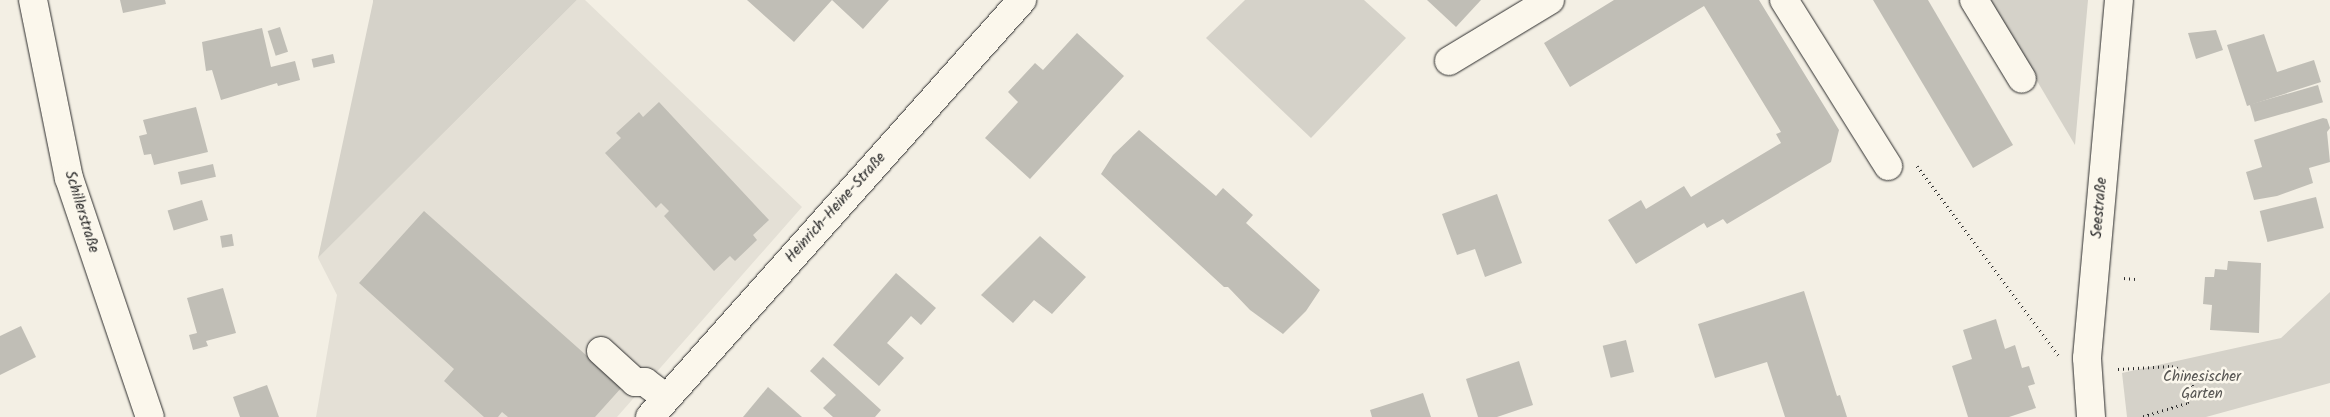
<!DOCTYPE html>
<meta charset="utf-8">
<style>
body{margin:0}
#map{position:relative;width:2330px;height:417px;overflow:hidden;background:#f3efe4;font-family:Kalam,sans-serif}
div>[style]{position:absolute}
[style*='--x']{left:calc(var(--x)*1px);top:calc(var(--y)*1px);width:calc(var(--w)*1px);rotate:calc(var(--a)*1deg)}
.built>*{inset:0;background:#e4e0d6}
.green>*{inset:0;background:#d5d2c9}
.building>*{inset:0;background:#c0beb6;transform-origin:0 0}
.path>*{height:3px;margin-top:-1.5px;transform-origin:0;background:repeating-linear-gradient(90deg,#2b2b2b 0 1px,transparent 0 5px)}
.roads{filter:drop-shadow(0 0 1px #2b2b2b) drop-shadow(0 0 1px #2b2b2b)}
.minor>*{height:28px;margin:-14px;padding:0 14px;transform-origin:14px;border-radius:14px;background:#fbf7ec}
.major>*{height:28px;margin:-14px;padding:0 14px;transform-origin:14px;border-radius:14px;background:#fbf7ec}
span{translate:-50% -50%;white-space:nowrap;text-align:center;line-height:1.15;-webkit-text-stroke:5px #fbf7ec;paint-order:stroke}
.street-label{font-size:15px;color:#2b2b2b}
.park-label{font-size:15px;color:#565552}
</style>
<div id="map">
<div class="built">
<i style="clip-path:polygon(577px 0,585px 0,802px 207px,617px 417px,316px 417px,337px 295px,318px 258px)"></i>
</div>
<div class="green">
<i style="clip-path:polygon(373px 0,577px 0,318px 258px,373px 2px)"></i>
<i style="clip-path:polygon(1245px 0,1364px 0,1406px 38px,1311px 138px,1206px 38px)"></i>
<i style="clip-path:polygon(1989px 0,2088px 0,2075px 145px)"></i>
<i style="clip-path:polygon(2330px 292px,2330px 383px,2206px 417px,2127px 417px,2122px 373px,2281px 338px)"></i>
</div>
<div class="building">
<i style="clip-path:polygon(120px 0,165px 0,166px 4px,123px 13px)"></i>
<i style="clip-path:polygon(747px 0,889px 0,863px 29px,832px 0,794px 42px)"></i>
<i style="clip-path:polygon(1427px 0,1481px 0,1456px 27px)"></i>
<i style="clip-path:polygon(1614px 0,1759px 0,1839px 130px,1831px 162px,1727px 224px,1723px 219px,1707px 228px,1704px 223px,1636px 264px,1608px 220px,1641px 200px,1646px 209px,1684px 186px,1691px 197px,1781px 143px,1776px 134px,1781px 132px,1704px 6px,1570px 87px,1544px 43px)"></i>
<i style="clip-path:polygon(1873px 0,1928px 0,2013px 145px,1973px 168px)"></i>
<i style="left:280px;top:27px;width:26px;height:13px;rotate:72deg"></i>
<i style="clip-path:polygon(262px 28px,271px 67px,295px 61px,300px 80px,278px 86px,277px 83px,221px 100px,212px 70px,206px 71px,202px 42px)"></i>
<i style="clip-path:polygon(2216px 30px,2223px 50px,2196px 59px,2188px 33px)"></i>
<i style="clip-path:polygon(1077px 33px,1124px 76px,1030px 179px,985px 138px,1018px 102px,1008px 92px,1035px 63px,1043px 70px)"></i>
<i style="clip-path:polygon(2264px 34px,2277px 72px,2314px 60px,2321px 82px,2247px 106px,2227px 45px)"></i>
<i style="left:333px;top:54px;width:9px;height:22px;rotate:77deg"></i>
<i style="left:2318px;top:85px;width:18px;height:71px;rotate:74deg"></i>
<i style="clip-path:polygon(659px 102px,769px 220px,753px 235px,757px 240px,735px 261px,730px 256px,714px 271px,664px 216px,669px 211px,661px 203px,656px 208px,605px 153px,621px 138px,616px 133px,639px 112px,643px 117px)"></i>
<i style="clip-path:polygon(196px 107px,208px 152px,154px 165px,151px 154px,144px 155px,139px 136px,147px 134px,143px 120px)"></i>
<i style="clip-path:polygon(2323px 118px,2327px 119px,2330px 128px,2327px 132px,2330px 162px,2309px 168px,2313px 183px,2277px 196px,2254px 200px,2246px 172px,2262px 167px,2254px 140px)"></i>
<i style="clip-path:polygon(1139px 130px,1216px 196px,1223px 188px,1253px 215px,1246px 223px,1320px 290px,1306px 311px,1283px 334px,1250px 310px,1228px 287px,1224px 287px,1101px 174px,1113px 155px)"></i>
<i style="left:213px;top:164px;width:13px;height:36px;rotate:77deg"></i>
<i style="clip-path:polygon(1497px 194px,1522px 263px,1485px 277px,1475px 249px,1457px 255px,1442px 214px)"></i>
<i style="left:2316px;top:197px;width:32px;height:58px;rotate:76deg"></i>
<i style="left:202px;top:200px;width:21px;height:36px;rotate:73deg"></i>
<i style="clip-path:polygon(424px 211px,622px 387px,595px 417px,508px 417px,502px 412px,498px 417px,484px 417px,444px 381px,454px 369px,359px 283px)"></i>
<i style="left:232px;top:234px;width:12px;height:12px;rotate:81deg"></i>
<i style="clip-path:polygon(1040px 236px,1086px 277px,1052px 314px,1034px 300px,1013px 323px,981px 295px)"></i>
<i style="clip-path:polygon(2228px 261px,2261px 263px,2259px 333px,2210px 330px,2212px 305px,2203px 304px,2205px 277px,2214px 277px,2215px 269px,2227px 270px)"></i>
<i style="clip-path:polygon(896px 273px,936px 308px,921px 325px,911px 316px,887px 343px,904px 358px,879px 386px,833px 345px)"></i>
<i style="clip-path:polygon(223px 288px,236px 333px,206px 341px,208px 346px,193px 350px,189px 335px,197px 333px,187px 298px)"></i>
<i style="clip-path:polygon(1804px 291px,1837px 396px,1840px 395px,1847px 417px,1785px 417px,1767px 362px,1715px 378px,1698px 324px)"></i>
<i style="clip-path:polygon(1996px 319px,2005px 349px,2015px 345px,2022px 368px,2029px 366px,2035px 384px,2028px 386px,2036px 408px,2009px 417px,1968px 417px,1952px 366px,1972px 359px,1963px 330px)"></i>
<i style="clip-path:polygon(21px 326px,36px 357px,0 375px,0 336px)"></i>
<i style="left:1626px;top:340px;width:33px;height:24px;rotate:76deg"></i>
<i style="clip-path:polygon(823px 357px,881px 410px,875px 417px,833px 417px,823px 408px,836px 395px,810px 371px)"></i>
<i style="clip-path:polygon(1519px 361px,1533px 405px,1497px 417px,1478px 417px,1466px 379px)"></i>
<i style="clip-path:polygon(267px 385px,279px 417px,240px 417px,233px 397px)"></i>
<i style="clip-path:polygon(768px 387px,802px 417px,743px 417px)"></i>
<i style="clip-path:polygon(1423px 393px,1431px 417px,1372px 417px,1370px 410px)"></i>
</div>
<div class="path">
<i style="--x:1917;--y:166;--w:236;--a:53.3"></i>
<i style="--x:2124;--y:278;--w:11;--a:5"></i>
<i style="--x:2118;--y:369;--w:54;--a:-3.2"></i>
<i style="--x:2172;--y:366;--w:15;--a:20"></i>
<i style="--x:2186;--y:371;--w:11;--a:56"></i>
<i style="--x:2192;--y:380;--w:13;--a:86"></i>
<i style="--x:2193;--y:393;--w:12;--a:121"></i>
<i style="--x:2187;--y:403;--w:48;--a:163.1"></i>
</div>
<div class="roads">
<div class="minor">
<i style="--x:33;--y:0;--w:182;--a:78.6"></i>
<i style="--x:69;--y:178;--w:252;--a:71.3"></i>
<i style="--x:1784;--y:0;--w:196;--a:57.9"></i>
<i style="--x:1974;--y:0;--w:92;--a:58.7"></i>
<i style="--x:1449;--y:61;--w:118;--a:-31.1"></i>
<i style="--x:601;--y:351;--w:46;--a:42.4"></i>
<i style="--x:635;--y:382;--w:10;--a:0"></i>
<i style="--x:645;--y:382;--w:26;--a:37"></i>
<i style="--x:650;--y:417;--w:559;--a:-48.26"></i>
</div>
<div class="major">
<i style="--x:2091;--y:417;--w:59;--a:-93.9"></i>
<i style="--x:2087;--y:358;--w:359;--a:-84.9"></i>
</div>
</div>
<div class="street-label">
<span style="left:836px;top:208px;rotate:-48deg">Heinrich-Heine-Straße</span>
<span style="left:2100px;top:208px;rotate:-85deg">Seestraße</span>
<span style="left:81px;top:212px;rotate:73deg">Schillerstraße</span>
</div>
<div class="park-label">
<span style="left:2202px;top:386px">Chinesischer<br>Garten</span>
</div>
</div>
